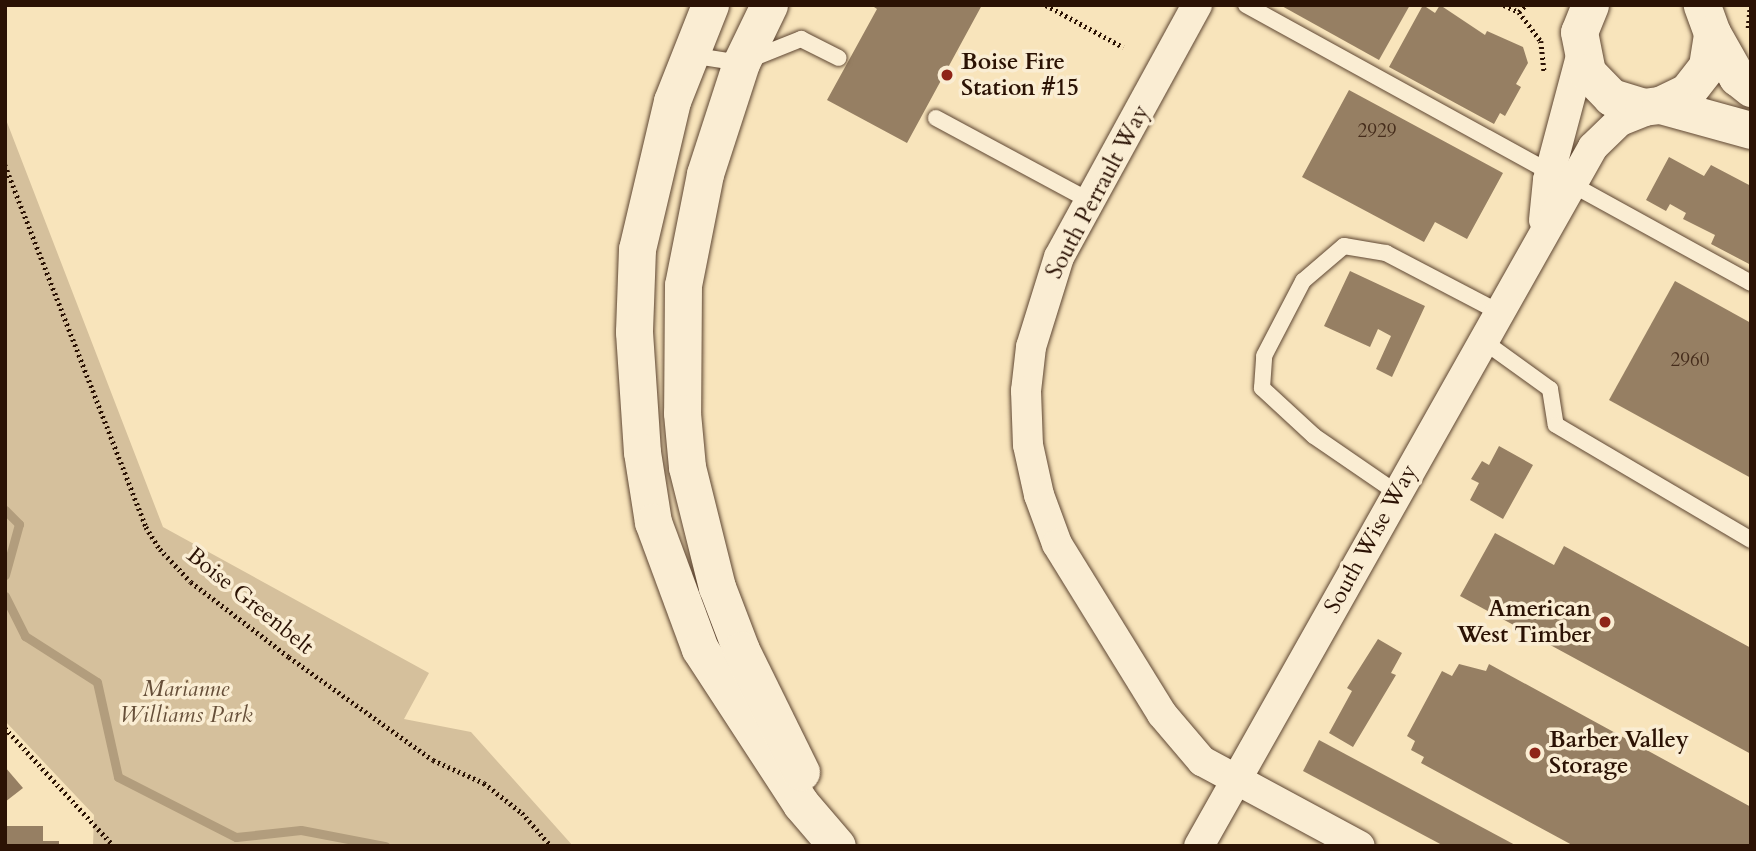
<!DOCTYPE html>
<style>
body{margin:0}
#map{position:relative;width:1756px;height:851px;overflow:hidden;background:#f8e4bb;font-family:Cardo,serif}
div>[style]{position:absolute}
[style*='--x']{left:calc(var(--x)*1px);top:calc(var(--y)*1px);width:calc(var(--w)*1px);rotate:calc(var(--a)*1deg)}
.green>*{inset:0;background:#d5c09c}
.stream>*{height:9px;margin:-4.5px;padding:0 4.5px;transform-origin:4.5px;border-radius:4.5px;background:#b29d7d}
.building>*{inset:0;background:#967f63}
.path>*{height:4.5px;margin-top:-2.25px;transform-origin:0;background:repeating-linear-gradient(90deg,#2b1204 0 2px,transparent 0 5.5px)}
.roads{filter:drop-shadow(0 0 2px #5e4632) drop-shadow(0 0 2px #5e4632)}
.service>*{height:16px;margin:-8px;padding:0 8px;transform-origin:8px;border-radius:8px;background:#faedd3}
.minor>*{height:30px;margin:-15px;padding:0 15px;transform-origin:15px;border-radius:15px;background:#faedd3}
.tertiary>*{height:37px;margin:-18.5px;padding:0 18.5px;transform-origin:18.5px;border-radius:18.5px;background:#faedd3}
.dots>*{width:19px;height:19px;translate:-50% -50%;box-sizing:border-box;border:4px solid #faedd3;border-radius:50%}
span{translate:-50% -50%;white-space:nowrap;text-align:center;line-height:1.15;-webkit-text-stroke:7px #faedd3;paint-order:stroke}
.number-label{font-size:19px;color:#462d1c}
.number-label span{-webkit-text-stroke-width:0}
.poi-label{font-size:23px;color:#2b1204;font-weight:700}
.left{translate:0 -50%;text-align:left}
.right{translate:-100% -50%;text-align:right}
.street-label{font-size:23px;color:#2b1204}
.park-label{font-size:23px;color:#664f39;font-style:italic}
.frame{position:absolute;inset:0;border:7px solid #2b1204;pointer-events:none}
</style>
<div id="map">
<div class="green">
<i style="clip-path:polygon(5px 117px,163px 527px,429px 673px,404px 719px,471px 732px,573px 846px,93px 846px,94px 815px,5px 721px)"></i>
</div>
<div class="stream">
<i style="--x:5;--y:510;--w:20;--a:45"></i>
<i style="--x:19;--y:524;--w:53;--a:105.4"></i>
<i style="--x:5;--y:596;--w:45;--a:63.4"></i>
<i style="--x:25;--y:636;--w:85;--a:32.6"></i>
<i style="--x:97;--y:682;--w:97;--a:77.5"></i>
<i style="--x:118;--y:777;--w:132;--a:27"></i>
<i style="--x:236;--y:837;--w:65;--a:-6.1"></i>
<i style="--x:301;--y:830;--w:86;--a:10.8"></i>
</div>
<div class="building">
<i style="clip-path:polygon(871px 5px,982px 5px,907px 143px,827px 100px,877px 9px)"></i>
<i style="clip-path:polygon(1280px 5px,1410px 5px,1379px 60px)"></i>
<i style="clip-path:polygon(1423px 5px,1435px 13px,1440px 5px,1485px 35px,1487px 31px,1523px 47px,1528px 63px,1516px 84px,1521px 87px,1505px 116px,1500px 113px,1494px 124px,1389px 67px)"></i>
<i style="clip-path:polygon(1349px 90px,1503px 173px,1467px 239px,1435px 222px,1424px 242px,1302px 177px)"></i>
<i style="clip-path:polygon(1669px 157px,1704px 176px,1711px 165px,1751px 186px,1751px 265px,1711px 244px,1715px 235px,1683px 219px,1686px 213px,1670px 204px,1666px 211px,1646px 200px)"></i>
<i style="clip-path:polygon(1350px 271px,1425px 306px,1392px 377px,1376px 369px,1391px 336px,1378px 329px,1370px 347px,1324px 326px)"></i>
<i style="clip-path:polygon(1675px 281px,1751px 323px,1751px 478px,1609px 400px)"></i>
<i style="clip-path:polygon(1499px 446px,1533px 465px,1503px 519px,1470px 500px,1479px 483px,1471px 479px,1482px 461px,1489px 465px)"></i>
<i style="clip-path:polygon(1495px 533px,1554px 565px,1564px 546px,1751px 648px,1751px 754px,1460px 596px)"></i>
<i style="clip-path:polygon(1378px 639px,1402px 653px,1391px 673px,1396px 675px,1353px 747px,1329px 733px,1352px 691px,1347px 688px)"></i>
<i style="clip-path:polygon(1459px 664px,1486px 671px,1489px 664px,1751px 807px,1751px 846px,1574px 846px,1421px 763px,1424px 757px,1411px 750px,1415px 741px,1407px 736px,1442px 671px,1452px 676px)"></i>
<i style="clip-path:polygon(1319px 740px,1517px 846px,1444px 846px,1303px 771px)"></i>
<i style="clip-path:polygon(5px 767px,23px 788px,5px 802px)"></i>
<i style="clip-path:polygon(6px 826px,43px 826px,43px 841px,59px 841px,59px 846px,6px 846px)"></i>
</div>
<div class="path">
<i style="--x:1046;--y:5;--w:88;--a:28.6"></i>
<i style="--x:1504;--y:5;--w:17;--a:25"></i>
<i style="--x:1519;--y:12;--w:36;--a:53"></i>
<i style="--x:1541;--y:41;--w:30;--a:84"></i>
<i style="--x:1519;--y:12;--w:9;--a:-49"></i>
<i style="--x:1748;--y:28;--w:23;--a:-85"></i>
<i style="--x:5;--y:165;--w:388;--a:68.7"></i>
<i style="--x:146;--y:527;--w:26;--a:58"></i>
<i style="--x:160;--y:549;--w:45;--a:46.8"></i>
<i style="--x:191;--y:582;--w:123;--a:37.4"></i>
<i style="--x:289;--y:657;--w:177;--a:35.6"></i>
<i style="--x:433;--y:760;--w:56;--a:24.3"></i>
<i style="--x:484;--y:783;--w:48;--a:38.3"></i>
<i style="--x:522;--y:813;--w:44;--a:48.7"></i>
<i style="--x:5;--y:728;--w:161;--a:47.3"></i>
</div>
<div class="roads">
<div class="service">
<i style="--x:1246;--y:5;--w:576;--a:28.83"></i>
<i style="--x:690;--y:55;--w:52;--a:8.9"></i>
<i style="--x:741;--y:63;--w:65;--a:-21.8"></i>
<i style="--x:801;--y:39;--w:42;--a:26.6"></i>
<i style="--x:936;--y:118;--w:177;--a:28.3"></i>
<i style="--x:1482;--y:340;--w:84;--a:35.8"></i>
<i style="--x:1550;--y:389;--w:36;--a:81"></i>
<i style="--x:1556;--y:425;--w:226;--a:30.5"></i>
<i style="--x:1397;--y:493;--w:101;--a:-145.5"></i>
<i style="--x:1314;--y:436;--w:71;--a:-137.3"></i>
<i style="--x:1262;--y:388;--w:32;--a:-86"></i>
<i style="--x:1264;--y:356;--w:85;--a:-62.5"></i>
<i style="--x:1303;--y:281;--w:54;--a:-40.5"></i>
<i style="--x:1344;--y:246;--w:43;--a:9.5"></i>
<i style="--x:1386;--y:253;--w:127;--a:27.6"></i>
</div>
<div class="minor">
<i style="--x:1197;--y:5;--w:287;--a:118.7"></i>
<i style="--x:1059;--y:257;--w:94;--a:107.3"></i>
<i style="--x:1031;--y:347;--w:44;--a:96.5"></i>
<i style="--x:1026;--y:391;--w:54;--a:87.9"></i>
<i style="--x:1028;--y:445;--w:51;--a:77.6"></i>
<i style="--x:1039;--y:495;--w:52;--a:69.8"></i>
<i style="--x:1057;--y:544;--w:200;--a:58.3"></i>
<i style="--x:1162;--y:714;--w:62;--a:49.6"></i>
<i style="--x:1202;--y:761;--w:179;--a:28.3"></i>
<i style="--x:1544;--y:220;--w:40;--a:-84.3"></i>
<i style="--x:1548;--y:180;--w:128;--a:-75.1"></i>
<i style="--x:1199;--y:846;--w:802;--a:-60.59"></i>
<i style="--x:1593;--y:147;--w:37;--a:-44"></i>
<i style="--x:1620;--y:121;--w:43;--a:-21.8"></i>
</div>
<div class="tertiary">
<i style="--x:710;--y:5;--w:103;--a:111.6"></i>
<i style="--x:672;--y:101;--w:152;--a:103.3"></i>
<i style="--x:637;--y:249;--w:83;--a:92.1"></i>
<i style="--x:634;--y:332;--w:120;--a:86.2"></i>
<i style="--x:642;--y:452;--w:71;--a:81.1"></i>
<i style="--x:653;--y:522;--w:135;--a:69.7"></i>
<i style="--x:700;--y:649;--w:185;--a:56.9"></i>
<i style="--x:801;--y:804;--w:55;--a:49.4"></i>
<i style="--x:769;--y:5;--w:64;--a:115.8"></i>
<i style="--x:741;--y:63;--w:117;--a:108"></i>
<i style="--x:705;--y:174;--w:113;--a:101.2"></i>
<i style="--x:683;--y:285;--w:128;--a:90.4"></i>
<i style="--x:682;--y:413;--w:54;--a:84.7"></i>
<i style="--x:687;--y:467;--w:124;--a:76"></i>
<i style="--x:717;--y:587;--w:67;--a:69.1"></i>
<i style="--x:741;--y:650;--w:136;--a:63.8"></i>
<i style="--x:1590;--y:5;--w:29;--a:112"></i>
<i style="--x:1579;--y:32;--w:41;--a:78.7"></i>
<i style="--x:1587;--y:72;--w:35;--a:46"></i>
<i style="--x:1611;--y:97;--w:34;--a:17"></i>
<i style="--x:1643;--y:107;--w:17;--a:-7"></i>
<i style="--x:1660;--y:105;--w:30;--a:-26"></i>
<i style="--x:1687;--y:92;--w:33;--a:-52"></i>
<i style="--x:1707;--y:66;--w:33;--a:-81"></i>
<i style="--x:1712;--y:33;--w:30;--a:-110"></i>
<i style="--x:1712;--y:33;--w:51;--a:60.4"></i>
<i style="--x:1737;--y:77;--w:18;--a:38"></i>
<i style="--x:1660;--y:105;--w:94;--a:15.4"></i>
</div>
</div>
<div class="dots">
<i style="left:947px;top:75px;background:#8f2418"></i>
<i style="left:1605px;top:622px;background:#8f2418"></i>
<i style="left:1535px;top:753px;background:#8f2418"></i>
</div>
<div class="number-label">
<span style="left:1377px;top:132px">2929</span>
<span style="left:1690px;top:361px">2960</span>
</div>
<div class="poi-label">
<span class="left" style="left:961px;top:75px">Boise Fire<br>Station #15</span>
<span class="right" style="left:1591px;top:622px">American<br>West Timber</span>
<span class="left" style="left:1549px;top:753px">Barber Valley<br>Storage</span>
</div>
<div class="street-label">
<span style="left:1098px;top:192px;rotate:-62deg">South Perrault Way</span>
<span style="left:1371px;top:539px;rotate:-61deg">South Wise Way</span>
<span style="left:250px;top:601px;rotate:39deg">Boise Greenbelt</span>
</div>
<div class="park-label">
<span style="left:186px;top:702px">Marianne<br>Williams Park</span>
</div>
<div class="frame"></div>
</div>
